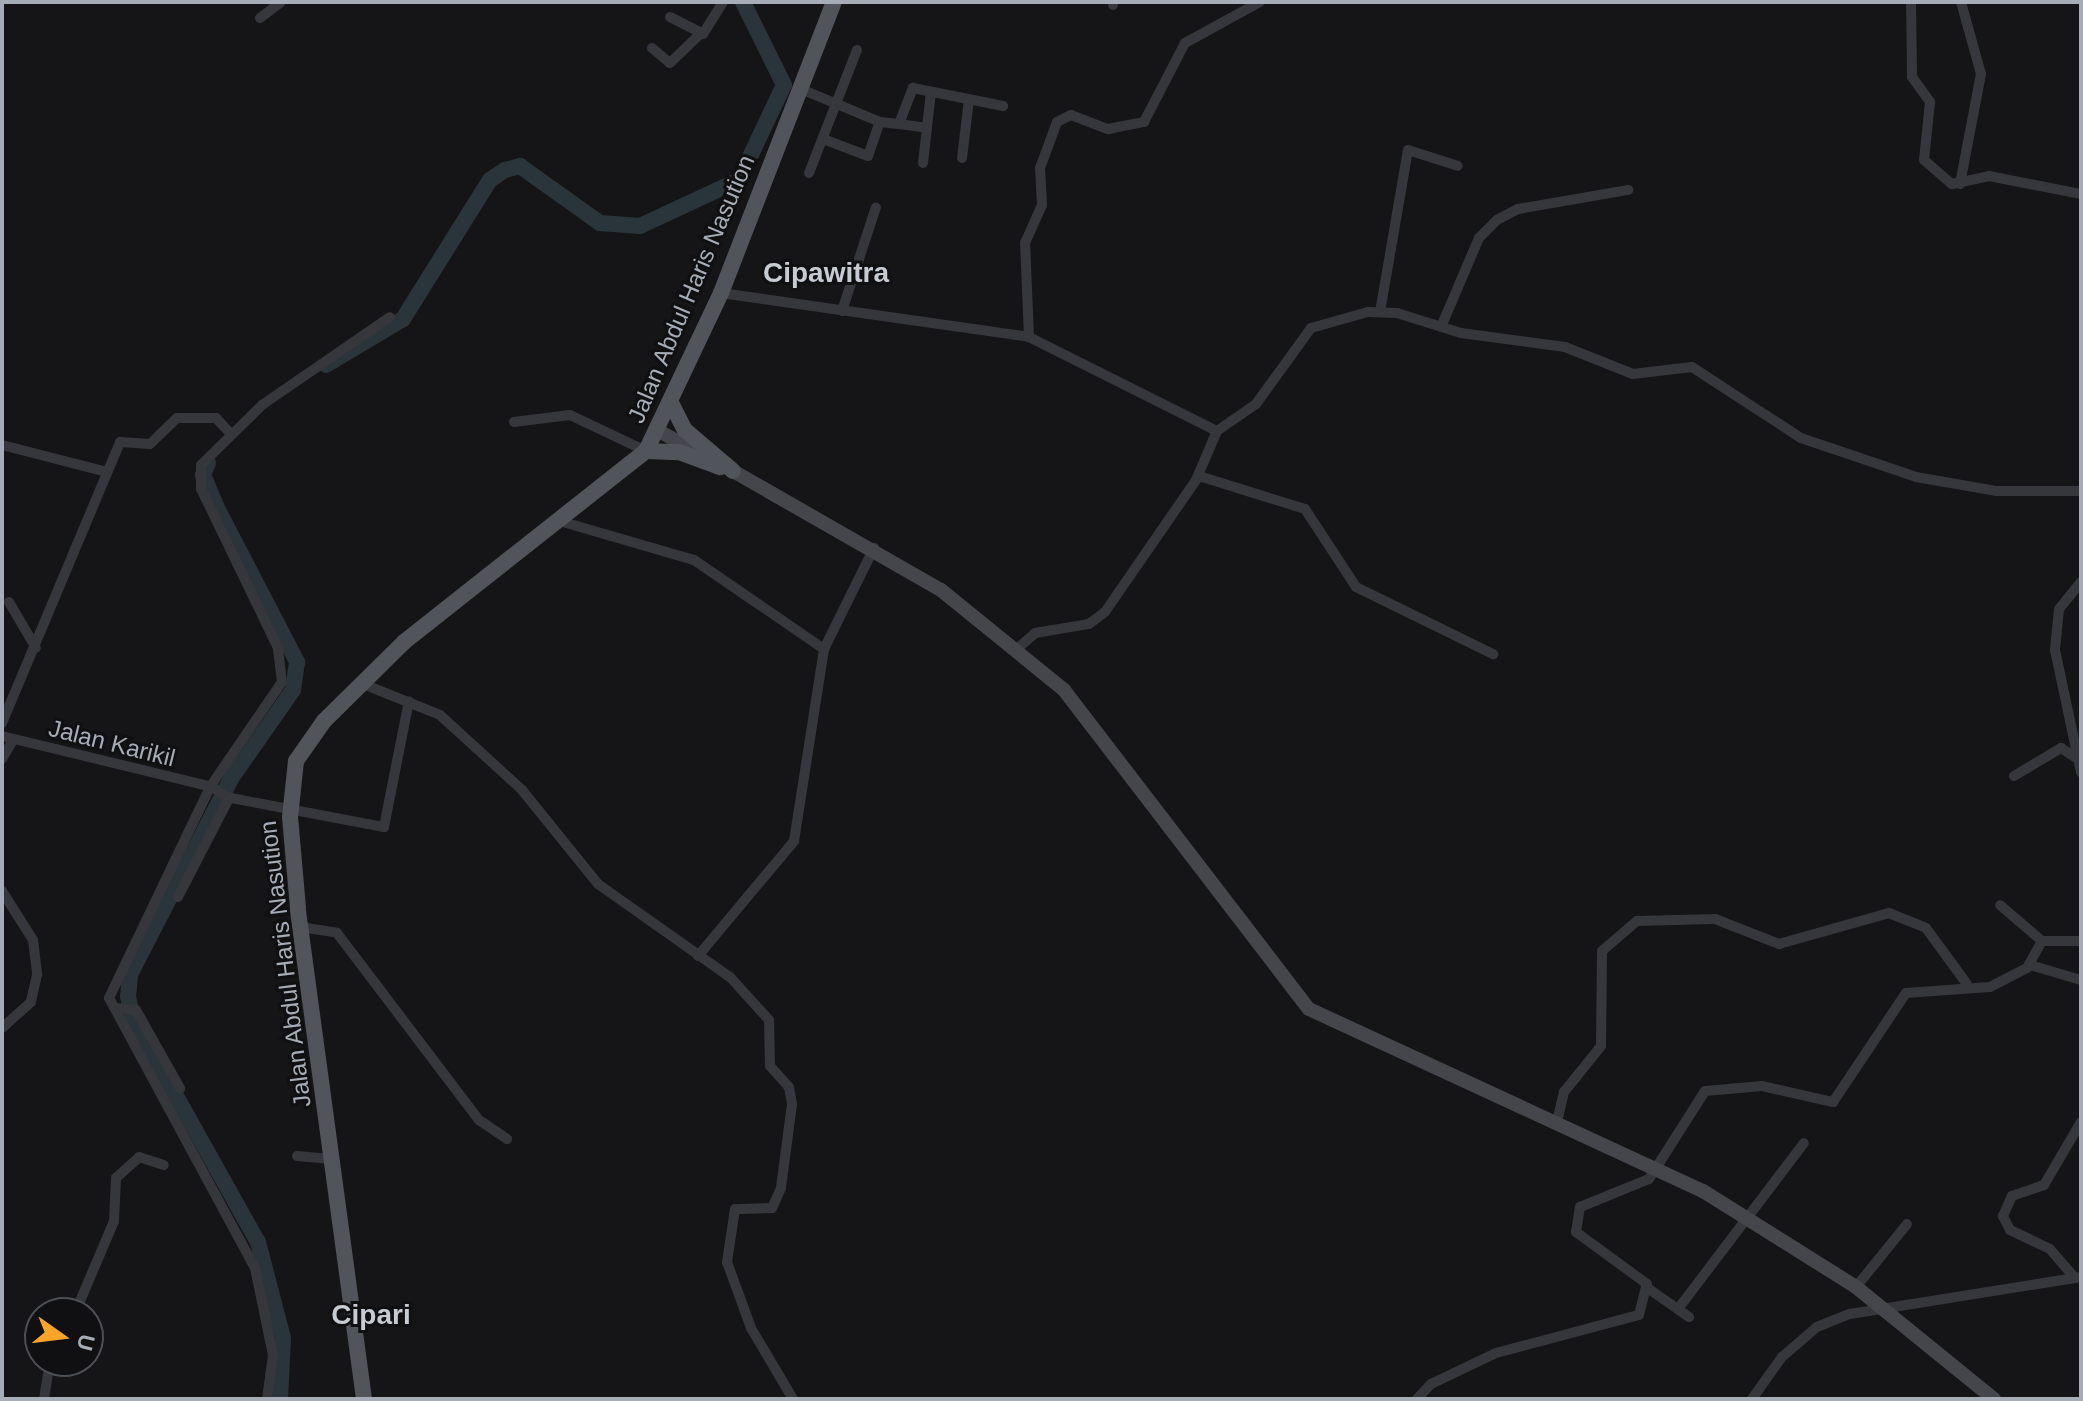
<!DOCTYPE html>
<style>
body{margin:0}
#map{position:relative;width:2083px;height:1401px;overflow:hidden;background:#151517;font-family:Arial,sans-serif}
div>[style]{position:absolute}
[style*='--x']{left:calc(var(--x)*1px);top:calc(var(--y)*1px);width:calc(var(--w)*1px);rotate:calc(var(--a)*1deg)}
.river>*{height:16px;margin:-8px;padding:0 8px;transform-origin:8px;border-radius:8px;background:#2a353b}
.street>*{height:10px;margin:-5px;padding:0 5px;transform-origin:5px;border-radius:5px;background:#36373c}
.secondary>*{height:14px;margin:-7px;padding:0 7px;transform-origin:7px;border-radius:7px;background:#44464c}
.primary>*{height:16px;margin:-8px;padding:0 8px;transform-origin:8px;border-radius:8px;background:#52545b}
span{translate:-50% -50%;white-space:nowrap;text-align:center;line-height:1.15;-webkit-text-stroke:6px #101012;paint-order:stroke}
.street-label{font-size:24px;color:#a6adb8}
.quarter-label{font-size:28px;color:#c7ccd4;font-weight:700}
.frame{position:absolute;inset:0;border:4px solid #a6adb8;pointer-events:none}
.north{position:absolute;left:24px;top:1297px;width:80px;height:80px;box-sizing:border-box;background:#101012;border:2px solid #4c4f54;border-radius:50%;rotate:104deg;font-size:22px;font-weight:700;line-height:32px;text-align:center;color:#a6adb8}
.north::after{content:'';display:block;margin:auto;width:28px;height:36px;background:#faa52a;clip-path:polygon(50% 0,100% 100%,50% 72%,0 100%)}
</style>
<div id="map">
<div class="river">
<i style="--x:326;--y:365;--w:90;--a:-30.9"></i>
<i style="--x:403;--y:319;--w:164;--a:-58"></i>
<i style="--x:490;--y:180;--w:18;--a:-34"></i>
<i style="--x:505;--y:170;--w:16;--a:-15"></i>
<i style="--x:520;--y:166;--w:98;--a:35.5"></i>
<i style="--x:600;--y:223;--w:40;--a:4.3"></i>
<i style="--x:640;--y:226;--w:109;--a:-24.9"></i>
<i style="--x:739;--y:180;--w:105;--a:-64.7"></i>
<i style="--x:784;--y:85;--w:93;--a:-116.3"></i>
<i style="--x:208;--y:463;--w:13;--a:113"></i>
<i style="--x:203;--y:475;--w:36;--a:67"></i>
<i style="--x:217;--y:508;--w:174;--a:62.5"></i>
<i style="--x:297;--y:662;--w:28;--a:98"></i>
<i style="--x:293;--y:690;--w:106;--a:125"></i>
<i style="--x:232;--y:777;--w:223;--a:117.3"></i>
<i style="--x:130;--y:975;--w:21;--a:95"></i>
<i style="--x:128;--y:996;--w:21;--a:79"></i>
<i style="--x:132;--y:1017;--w:258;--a:60.8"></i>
<i style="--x:258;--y:1242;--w:99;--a:75.4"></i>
<i style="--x:283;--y:1338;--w:61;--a:92.8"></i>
</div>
<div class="street">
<i style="--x:1113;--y:2;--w:3;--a:90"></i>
<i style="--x:1911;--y:2;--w:75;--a:89.2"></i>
<i style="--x:1912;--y:77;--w:31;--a:54"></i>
<i style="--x:1930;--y:102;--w:58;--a:95.9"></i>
<i style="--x:1924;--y:160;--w:37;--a:41"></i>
<i style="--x:1952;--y:184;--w:38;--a:-12"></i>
<i style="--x:1989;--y:176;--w:94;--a:11.1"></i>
<i style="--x:670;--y:17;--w:37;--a:27"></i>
<i style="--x:703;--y:34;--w:38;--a:-58"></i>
<i style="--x:260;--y:18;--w:26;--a:-37"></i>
<i style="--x:652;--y:48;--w:23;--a:40"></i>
<i style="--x:670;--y:63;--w:42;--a:-44"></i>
<i style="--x:801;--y:89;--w:86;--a:22.7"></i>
<i style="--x:880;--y:122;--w:19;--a:6"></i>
<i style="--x:899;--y:124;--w:39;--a:-69"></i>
<i style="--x:913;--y:88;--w:92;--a:11.3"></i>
<i style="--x:899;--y:124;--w:28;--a:8"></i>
<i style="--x:823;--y:139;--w:48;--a:20.7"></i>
<i style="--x:868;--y:156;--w:36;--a:-71"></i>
<i style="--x:962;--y:158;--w:59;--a:-83.2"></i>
<i style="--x:923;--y:163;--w:71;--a:-83.6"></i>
<i style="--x:809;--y:173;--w:132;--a:-68.7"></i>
<i style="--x:1960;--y:184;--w:112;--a:-79.2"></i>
<i style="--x:1981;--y:74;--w:75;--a:-105.5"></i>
<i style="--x:721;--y:293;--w:311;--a:8.1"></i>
<i style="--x:1029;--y:337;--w:210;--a:26.6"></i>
<i style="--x:1217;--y:431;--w:47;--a:-34.7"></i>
<i style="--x:1256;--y:404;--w:94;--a:-54.1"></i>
<i style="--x:1311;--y:328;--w:59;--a:-15.7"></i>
<i style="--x:1368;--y:312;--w:29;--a:2"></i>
<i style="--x:1397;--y:313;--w:67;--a:17.4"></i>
<i style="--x:1461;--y:333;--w:105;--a:7.7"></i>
<i style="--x:1565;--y:347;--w:73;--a:21.7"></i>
<i style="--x:1633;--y:374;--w:59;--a:-6.8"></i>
<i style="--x:1692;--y:367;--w:130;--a:33.1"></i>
<i style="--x:1801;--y:438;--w:121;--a:18.7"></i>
<i style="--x:1916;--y:477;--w:81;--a:9.9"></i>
<i style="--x:1996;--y:491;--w:85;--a:0"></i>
<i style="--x:842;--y:311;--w:109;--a:-71.9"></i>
<i style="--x:1380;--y:312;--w:164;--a:-80.2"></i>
<i style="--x:1408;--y:150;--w:52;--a:17.7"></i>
<i style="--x:1441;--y:327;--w:97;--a:-66.9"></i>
<i style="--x:1479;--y:238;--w:25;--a:-45"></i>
<i style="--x:1497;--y:220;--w:24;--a:-28"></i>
<i style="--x:1518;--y:209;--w:112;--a:-9.8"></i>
<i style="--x:1029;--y:337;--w:94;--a:-92.4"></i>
<i style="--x:1025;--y:243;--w:42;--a:-65.9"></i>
<i style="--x:1042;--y:205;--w:37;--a:-93"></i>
<i style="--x:1040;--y:168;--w:49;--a:-69.7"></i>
<i style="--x:1057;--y:122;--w:16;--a:-27"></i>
<i style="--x:1071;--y:115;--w:40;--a:21"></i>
<i style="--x:1108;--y:129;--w:37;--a:-11"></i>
<i style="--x:1144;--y:122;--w:89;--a:-62.6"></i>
<i style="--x:1185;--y:43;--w:85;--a:-28.7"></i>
<i style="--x:514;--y:422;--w:56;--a:-7.1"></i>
<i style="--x:570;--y:415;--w:84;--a:25.3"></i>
<i style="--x:2;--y:445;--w:108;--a:14.4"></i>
<i style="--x:1199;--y:476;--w:111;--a:17.3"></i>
<i style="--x:1305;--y:509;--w:93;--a:56.8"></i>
<i style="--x:1356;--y:587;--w:153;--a:26.1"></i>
<i style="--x:556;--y:520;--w:144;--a:16.2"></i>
<i style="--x:694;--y:560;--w:158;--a:34.4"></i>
<i style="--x:2081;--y:582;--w:35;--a:129"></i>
<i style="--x:2059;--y:609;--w:41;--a:95.6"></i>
<i style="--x:2055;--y:650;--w:125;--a:78"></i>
<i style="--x:9;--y:602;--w:53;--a:59.6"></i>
<i style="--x:1018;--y:648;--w:23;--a:-41"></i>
<i style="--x:1035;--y:633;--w:55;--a:-9.5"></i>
<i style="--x:1089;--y:624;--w:20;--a:-37"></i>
<i style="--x:1105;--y:612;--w:160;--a:-55.4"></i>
<i style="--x:1196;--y:480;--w:53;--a:-66.8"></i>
<i style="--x:363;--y:684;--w:83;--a:21.9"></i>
<i style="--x:440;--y:715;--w:111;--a:42.4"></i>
<i style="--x:522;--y:790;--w:121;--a:51"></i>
<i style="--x:598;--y:884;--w:161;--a:35.2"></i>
<i style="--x:730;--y:977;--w:58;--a:47.8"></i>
<i style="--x:769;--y:1020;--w:46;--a:88.8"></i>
<i style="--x:770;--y:1066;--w:28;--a:48"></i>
<i style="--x:789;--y:1087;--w:17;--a:80"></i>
<i style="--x:792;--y:1104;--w:85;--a:97.5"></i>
<i style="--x:781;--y:1188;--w:22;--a:114"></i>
<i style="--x:772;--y:1208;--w:37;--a:178"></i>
<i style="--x:735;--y:1209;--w:54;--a:98.6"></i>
<i style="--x:727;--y:1262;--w:70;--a:70"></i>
<i style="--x:751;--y:1328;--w:82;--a:59.4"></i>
<i style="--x:2;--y:723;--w:305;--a:-67.2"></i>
<i style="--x:120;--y:442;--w:30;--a:4"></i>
<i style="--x:150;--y:444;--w:37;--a:-44"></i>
<i style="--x:177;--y:418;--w:39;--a:0"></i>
<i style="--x:216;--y:418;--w:19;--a:47"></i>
<i style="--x:2;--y:736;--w:217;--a:13.6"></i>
<i style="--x:213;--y:787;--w:16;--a:38"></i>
<i style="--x:226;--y:797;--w:161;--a:10.8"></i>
<i style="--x:384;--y:827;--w:128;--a:-78.8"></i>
<i style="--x:2;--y:759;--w:22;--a:-60"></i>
<i style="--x:2014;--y:776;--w:55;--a:-30.8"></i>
<i style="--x:2061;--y:748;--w:17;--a:33"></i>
<i style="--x:2;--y:891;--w:58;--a:57.7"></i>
<i style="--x:33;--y:940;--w:35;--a:83"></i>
<i style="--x:37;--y:975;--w:28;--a:103"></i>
<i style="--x:31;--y:1002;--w:39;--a:138"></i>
<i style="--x:178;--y:897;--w:111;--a:-62.7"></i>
<i style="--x:301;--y:927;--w:36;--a:9"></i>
<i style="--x:337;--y:933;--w:235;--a:52.8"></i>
<i style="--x:479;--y:1120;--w:34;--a:34"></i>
<i style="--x:2042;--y:941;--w:39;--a:0"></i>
<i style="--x:698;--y:956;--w:150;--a:-50.1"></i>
<i style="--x:794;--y:841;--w:194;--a:-81.1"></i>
<i style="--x:824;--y:649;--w:113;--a:-63.7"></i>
<i style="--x:2030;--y:965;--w:53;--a:16.4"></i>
<i style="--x:116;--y:1008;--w:20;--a:6"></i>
<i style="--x:136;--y:1010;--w:90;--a:60.6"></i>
<i style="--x:1557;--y:1122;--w:31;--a:-77"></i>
<i style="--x:1564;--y:1092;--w:59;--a:-51.2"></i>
<i style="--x:1601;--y:1046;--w:95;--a:-89.4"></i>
<i style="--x:1602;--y:951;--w:46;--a:-40.6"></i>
<i style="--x:1637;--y:921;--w:78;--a:-1.5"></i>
<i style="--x:1715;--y:919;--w:69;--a:21.3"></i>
<i style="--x:1779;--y:944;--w:114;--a:-15.7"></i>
<i style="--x:1889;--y:913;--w:40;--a:22"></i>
<i style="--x:1926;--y:928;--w:69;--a:53.8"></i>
<i style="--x:297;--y:1156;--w:36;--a:5"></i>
<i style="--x:2075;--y:1278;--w:38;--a:-131"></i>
<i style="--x:2050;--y:1249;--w:44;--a:-154.6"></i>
<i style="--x:2010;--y:1230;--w:16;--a:-117"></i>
<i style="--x:2003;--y:1216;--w:22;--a:-66"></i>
<i style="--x:2012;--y:1196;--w:34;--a:-19"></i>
<i style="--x:2044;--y:1185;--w:73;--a:-59.6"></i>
<i style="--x:1856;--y:1287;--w:81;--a:-51"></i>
<i style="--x:1649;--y:1289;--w:49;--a:35"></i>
<i style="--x:1678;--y:1309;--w:208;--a:-52.8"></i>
<i style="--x:75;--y:1313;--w:100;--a:-67"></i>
<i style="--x:114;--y:1221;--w:43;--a:-87.3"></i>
<i style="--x:116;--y:1178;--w:31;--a:-42"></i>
<i style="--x:139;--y:1157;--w:26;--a:18"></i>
<i style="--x:44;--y:1399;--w:38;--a:-81"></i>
<i style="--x:267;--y:1399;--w:44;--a:-82.2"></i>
<i style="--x:273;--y:1355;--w:89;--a:-101.7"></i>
<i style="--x:255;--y:1268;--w:307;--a:-118.4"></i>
<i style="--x:109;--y:998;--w:234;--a:-64.4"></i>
<i style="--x:210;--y:787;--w:127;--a:-55.6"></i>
<i style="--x:282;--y:682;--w:34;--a:-97"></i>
<i style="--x:278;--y:648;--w:177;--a:-115.8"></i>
<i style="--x:201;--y:489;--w:24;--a:-90"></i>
<i style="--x:201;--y:465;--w:86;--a:-44.5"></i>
<i style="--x:262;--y:405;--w:155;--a:-34.5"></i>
<i style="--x:1417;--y:1399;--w:21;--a:-47"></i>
<i style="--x:1431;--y:1384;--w:72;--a:-25.5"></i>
<i style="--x:1496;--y:1353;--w:148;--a:-14.9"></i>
<i style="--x:1639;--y:1315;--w:32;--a:-76"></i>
<i style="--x:1647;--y:1284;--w:88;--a:-143.8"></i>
<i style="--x:1576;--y:1232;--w:25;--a:-81"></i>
<i style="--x:1580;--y:1207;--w:74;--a:-22.1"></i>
<i style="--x:1649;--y:1179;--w:104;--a:-57.5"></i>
<i style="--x:1705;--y:1091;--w:57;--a:-5"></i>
<i style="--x:1762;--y:1086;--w:73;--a:12.7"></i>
<i style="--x:1833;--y:1102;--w:131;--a:-56.2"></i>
<i style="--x:1906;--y:993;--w:84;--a:-4.1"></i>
<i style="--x:1990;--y:987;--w:42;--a:-27.2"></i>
<i style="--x:2027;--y:968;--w:31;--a:-61"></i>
<i style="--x:2042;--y:941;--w:55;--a:-139.4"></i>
<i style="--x:1752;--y:1399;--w:52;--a:-54.5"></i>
<i style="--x:1782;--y:1357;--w:46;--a:-40.6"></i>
<i style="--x:1817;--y:1327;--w:35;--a:-22"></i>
<i style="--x:1850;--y:1314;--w:234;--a:-9.1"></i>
</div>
<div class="secondary">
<i style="--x:659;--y:431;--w:47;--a:29.3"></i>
<i style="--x:726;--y:467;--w:248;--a:29.8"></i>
<i style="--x:941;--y:590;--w:159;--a:39.1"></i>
<i style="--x:1064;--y:690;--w:402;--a:52.5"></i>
<i style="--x:1309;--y:1009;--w:434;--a:24.8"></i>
<i style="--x:1703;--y:1191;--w:181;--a:32.1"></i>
<i style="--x:1856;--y:1287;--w:178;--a:39.1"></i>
</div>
<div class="primary">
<i style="--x:671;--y:403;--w:30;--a:63"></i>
<i style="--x:685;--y:430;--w:63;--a:40.5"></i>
<i style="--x:646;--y:451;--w:33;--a:2"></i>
<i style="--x:679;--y:452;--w:44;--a:20.1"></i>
<i style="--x:364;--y:1399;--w:495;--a:-97.7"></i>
<i style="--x:298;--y:908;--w:91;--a:-95"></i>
<i style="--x:290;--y:817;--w:56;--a:-83.9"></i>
<i style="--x:296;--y:761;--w:49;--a:-55"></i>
<i style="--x:324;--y:721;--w:112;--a:-44.6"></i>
<i style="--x:404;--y:642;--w:308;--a:-38.3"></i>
<i style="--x:646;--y:451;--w:175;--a:-64.6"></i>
<i style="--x:721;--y:293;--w:312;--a:-68.8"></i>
</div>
<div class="street-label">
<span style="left:691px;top:289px;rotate:-67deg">Jalan Abdul Haris Nasution</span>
<span style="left:112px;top:743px;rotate:14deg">Jalan Karikil</span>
<span style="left:285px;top:964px;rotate:-97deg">Jalan Abdul Haris Nasution</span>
</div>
<div class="quarter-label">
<span style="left:826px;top:273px">Cipawitra</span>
<span style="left:371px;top:1315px">Cipari</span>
</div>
<div class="frame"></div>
<div class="north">U</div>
</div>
